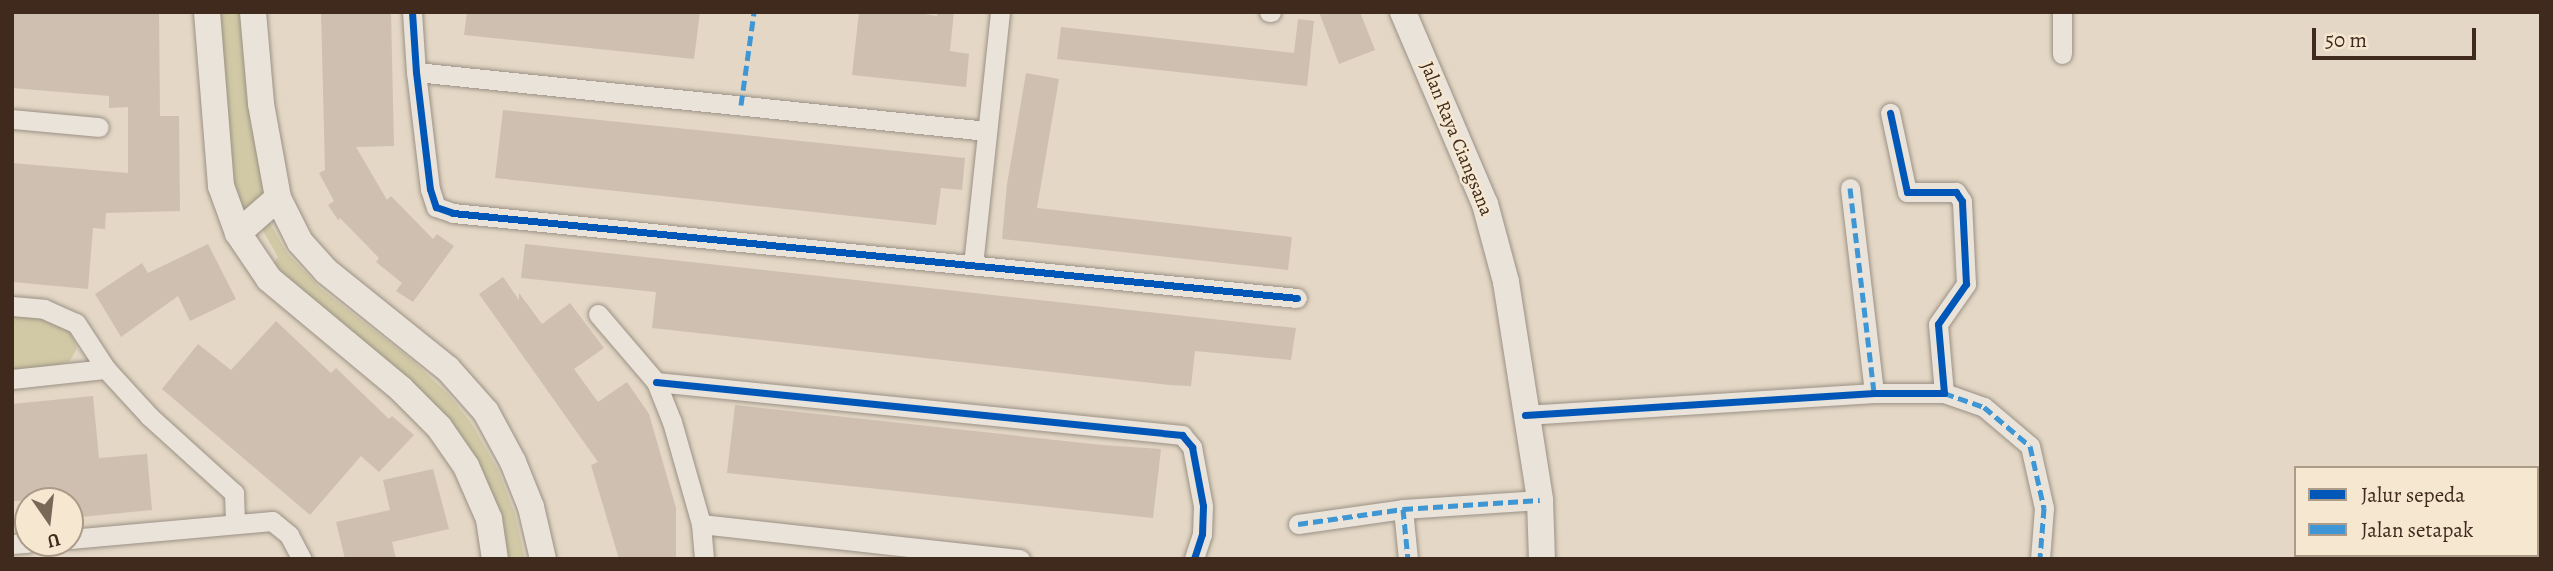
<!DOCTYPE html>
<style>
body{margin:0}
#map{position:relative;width:2553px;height:571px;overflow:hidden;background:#e4d7c5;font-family:Alegreya,serif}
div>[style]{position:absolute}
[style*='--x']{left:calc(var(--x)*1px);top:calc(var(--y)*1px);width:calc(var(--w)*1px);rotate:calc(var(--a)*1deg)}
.green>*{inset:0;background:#d1c9a5}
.building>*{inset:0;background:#cfbfb0}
.roads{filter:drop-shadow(0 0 2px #9b9185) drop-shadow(0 0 2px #9b9185)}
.street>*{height:19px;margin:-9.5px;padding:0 9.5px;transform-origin:9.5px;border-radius:9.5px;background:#e9e3d9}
.secondary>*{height:26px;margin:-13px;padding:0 13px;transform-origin:13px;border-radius:13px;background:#e9e3d9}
.quiet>*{height:5px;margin-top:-2.5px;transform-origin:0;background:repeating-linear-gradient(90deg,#3f96d5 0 10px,transparent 0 15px)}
.cycleway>*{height:7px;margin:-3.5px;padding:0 3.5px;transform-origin:3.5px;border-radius:3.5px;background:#0057b8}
span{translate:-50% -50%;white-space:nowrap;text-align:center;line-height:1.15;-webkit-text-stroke:5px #f6e7d1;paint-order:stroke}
.street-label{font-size:19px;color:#3f2a1d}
.frame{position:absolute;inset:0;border:14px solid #3f2a1d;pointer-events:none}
.legend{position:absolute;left:2294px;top:466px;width:245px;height:91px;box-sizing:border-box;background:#f6e7d1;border:2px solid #ad9b89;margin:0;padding:9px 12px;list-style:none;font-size:21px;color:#3f2a1d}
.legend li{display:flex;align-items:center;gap:14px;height:35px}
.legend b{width:35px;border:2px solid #ad9b89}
.north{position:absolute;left:14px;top:487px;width:70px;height:70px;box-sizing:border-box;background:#f6e7d1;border:2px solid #ad9b89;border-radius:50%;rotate:166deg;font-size:19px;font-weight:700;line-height:28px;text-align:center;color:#3f2a1d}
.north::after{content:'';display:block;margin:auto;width:24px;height:32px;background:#796758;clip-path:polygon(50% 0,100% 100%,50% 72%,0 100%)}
.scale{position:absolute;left:2312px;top:28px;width:164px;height:32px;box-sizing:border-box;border:4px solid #3f2a1d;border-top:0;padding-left:9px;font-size:21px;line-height:24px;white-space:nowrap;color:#3f2a1d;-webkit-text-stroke:5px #f6e7d1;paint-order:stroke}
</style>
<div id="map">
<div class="green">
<i style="clip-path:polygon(207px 12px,253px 12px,278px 198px,238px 233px)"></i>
<i style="clip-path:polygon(263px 218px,270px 223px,287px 253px,320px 288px,413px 361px,448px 394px,472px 424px,498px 470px,515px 514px,525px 559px,508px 559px,500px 519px,484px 477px,273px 264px,278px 257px,261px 227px)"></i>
<i style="clip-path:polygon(12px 316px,42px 318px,71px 332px,77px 348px,70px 361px,51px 367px,12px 371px)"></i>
</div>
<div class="building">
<i style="clip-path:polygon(12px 12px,159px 12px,160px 116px,179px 116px,180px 211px,106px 213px,105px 229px,93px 228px,88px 289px,12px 282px,12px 163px,128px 173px,128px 107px,109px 108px,109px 96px,12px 88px)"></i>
<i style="clip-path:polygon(321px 12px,391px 12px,394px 146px,356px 147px,387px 200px,391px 196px,433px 239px,437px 234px,454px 246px,413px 302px,396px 291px,402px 283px,376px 262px,379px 258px,340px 218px,338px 220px,328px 205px,334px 201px,319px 173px,325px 170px)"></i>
<i style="clip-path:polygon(467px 12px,700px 12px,694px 59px,464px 35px)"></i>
<i style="clip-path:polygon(859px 12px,911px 12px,937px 16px,938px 12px,954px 12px,950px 51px,969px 54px,966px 87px,852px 75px)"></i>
<i style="clip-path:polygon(1319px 12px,1360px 12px,1375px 50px,1339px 64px)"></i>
<i style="clip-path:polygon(1298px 19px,1314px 21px,1307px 86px,1057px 59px,1061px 27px,1294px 53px)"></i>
<i style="clip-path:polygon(1026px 73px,1059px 79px,1037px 208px,1292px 237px,1288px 270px,1002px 239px,1007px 184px)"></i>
<i style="clip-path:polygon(503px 110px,965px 158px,962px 190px,941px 188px,936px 225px,495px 178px)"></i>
<i style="clip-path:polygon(208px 244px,236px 299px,190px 321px,178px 296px,121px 337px,95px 294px,142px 263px,148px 273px)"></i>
<i style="clip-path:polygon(525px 244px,1296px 328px,1291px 360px,1195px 351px,1191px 386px,1170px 385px,652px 328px,656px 292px,521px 278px)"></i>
<i style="clip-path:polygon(503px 277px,519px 300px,519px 293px,542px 324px,570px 303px,604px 348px,574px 369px,598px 402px,627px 382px,649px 414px,676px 508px,676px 559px,619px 559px,591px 465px,598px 462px,479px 294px)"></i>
<i style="clip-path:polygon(276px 321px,331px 373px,336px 368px,389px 419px,392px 416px,414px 435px,379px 472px,361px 456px,310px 515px,162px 389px,198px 344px,231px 370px)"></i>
<i style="clip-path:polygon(93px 396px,99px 458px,147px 454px,152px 510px,70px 518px,70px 501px,12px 501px,12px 404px)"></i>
<i style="clip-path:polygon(735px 405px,1102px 445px,1161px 449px,1153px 518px,727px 473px)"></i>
<i style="clip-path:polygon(433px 469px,449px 529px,392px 542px,396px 559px,345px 559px,336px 522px,390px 510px,383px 480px)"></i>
</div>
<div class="roads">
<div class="street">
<i style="--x:412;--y:12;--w:60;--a:86.2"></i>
<i style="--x:416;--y:72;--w:118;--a:83.2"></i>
<i style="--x:430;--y:189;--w:19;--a:72"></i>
<i style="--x:436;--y:207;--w:18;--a:19"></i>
<i style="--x:453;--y:213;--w:848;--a:5.75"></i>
<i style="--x:1269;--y:12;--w:2;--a:0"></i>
<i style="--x:2062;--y:54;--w:42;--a:-90"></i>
<i style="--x:416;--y:72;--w:574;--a:5.9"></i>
<i style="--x:12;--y:119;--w:87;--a:5.3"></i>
<i style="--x:1850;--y:188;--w:206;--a:83.3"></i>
<i style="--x:973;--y:265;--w:254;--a:-83.9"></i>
<i style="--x:12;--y:306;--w:32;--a:5"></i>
<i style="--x:44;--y:309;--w:35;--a:24"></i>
<i style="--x:76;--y:323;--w:55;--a:56.9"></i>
<i style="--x:106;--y:369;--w:64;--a:47.5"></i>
<i style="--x:149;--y:416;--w:115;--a:42.2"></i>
<i style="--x:234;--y:493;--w:30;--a:88"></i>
<i style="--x:598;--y:314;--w:89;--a:49.5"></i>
<i style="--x:656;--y:382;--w:43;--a:68.2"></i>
<i style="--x:672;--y:422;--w:106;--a:74.1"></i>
<i style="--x:701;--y:524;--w:35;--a:85"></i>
<i style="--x:12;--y:379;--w:95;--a:-6.1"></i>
<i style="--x:656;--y:382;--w:529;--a:5.75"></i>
<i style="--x:1182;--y:435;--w:16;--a:50"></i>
<i style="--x:1192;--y:447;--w:60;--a:79.4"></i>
<i style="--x:1203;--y:506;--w:28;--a:92"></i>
<i style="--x:1202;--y:534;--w:26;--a:108"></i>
<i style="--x:1944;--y:393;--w:42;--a:19.3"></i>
<i style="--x:1984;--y:407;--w:60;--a:40.3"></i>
<i style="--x:2030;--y:446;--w:64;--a:77.3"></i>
<i style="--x:2044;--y:508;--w:51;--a:94.5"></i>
<i style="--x:1525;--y:415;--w:350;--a:-3.6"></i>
<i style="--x:1874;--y:393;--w:70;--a:0"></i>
<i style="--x:1944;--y:393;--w:69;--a:-95"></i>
<i style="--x:1938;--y:324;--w:49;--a:-55"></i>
<i style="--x:1966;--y:284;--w:83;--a:-92.8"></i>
<i style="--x:1962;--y:201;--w:11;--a:-124"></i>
<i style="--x:1956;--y:192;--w:49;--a:180"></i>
<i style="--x:1907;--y:192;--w:81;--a:-102.1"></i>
<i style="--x:1403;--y:509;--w:137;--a:-3.8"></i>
<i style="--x:701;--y:524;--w:321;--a:6.3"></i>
<i style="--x:1298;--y:524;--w:106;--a:-8.1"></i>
<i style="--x:1403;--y:509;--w:50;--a:84.3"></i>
<i style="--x:70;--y:539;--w:203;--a:-5.1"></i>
<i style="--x:272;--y:521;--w:22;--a:39"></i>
<i style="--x:289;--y:535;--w:27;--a:62"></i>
<i style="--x:12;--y:544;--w:16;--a:-4"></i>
</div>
<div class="secondary">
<i style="--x:207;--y:12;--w:175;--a:85.4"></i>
<i style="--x:221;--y:186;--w:50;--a:70.1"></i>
<i style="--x:238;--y:233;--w:55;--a:56"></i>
<i style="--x:269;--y:279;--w:172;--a:39.8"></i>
<i style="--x:401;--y:389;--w:54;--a:45"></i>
<i style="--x:439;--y:427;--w:47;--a:55.3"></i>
<i style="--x:466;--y:466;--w:58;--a:66.5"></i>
<i style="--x:489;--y:519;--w:40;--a:81.5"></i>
<i style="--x:253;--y:12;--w:92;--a:85"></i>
<i style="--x:261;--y:104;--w:96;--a:79.7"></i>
<i style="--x:278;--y:198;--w:49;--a:63.4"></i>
<i style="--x:300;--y:242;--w:39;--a:48"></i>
<i style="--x:326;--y:271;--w:156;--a:38.8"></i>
<i style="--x:448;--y:369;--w:57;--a:48.5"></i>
<i style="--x:486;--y:412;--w:57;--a:61.6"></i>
<i style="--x:513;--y:462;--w:48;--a:68.2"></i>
<i style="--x:531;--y:507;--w:53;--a:77"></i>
<i style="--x:1403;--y:12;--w:209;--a:66.9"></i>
<i style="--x:1485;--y:204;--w:81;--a:74.9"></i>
<i style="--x:1506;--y:282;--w:221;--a:81.1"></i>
<i style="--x:1540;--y:500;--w:59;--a:88.1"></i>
<i style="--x:238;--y:233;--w:53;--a:-41.2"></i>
</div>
</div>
<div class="quiet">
<i style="--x:741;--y:105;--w:94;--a:-82"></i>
<i style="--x:1850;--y:188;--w:206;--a:83.3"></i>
<i style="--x:1944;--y:393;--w:42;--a:19.3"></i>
<i style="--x:1984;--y:407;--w:60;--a:40.3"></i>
<i style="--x:2030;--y:446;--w:64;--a:77.3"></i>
<i style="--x:2044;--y:508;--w:51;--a:94.5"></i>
<i style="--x:1403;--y:509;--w:137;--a:-3.8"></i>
<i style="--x:1298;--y:524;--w:106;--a:-8.1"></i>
<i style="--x:1403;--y:509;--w:50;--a:84.3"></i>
</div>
<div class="cycleway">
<i style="--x:412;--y:12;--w:60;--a:86.2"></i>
<i style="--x:416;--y:72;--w:118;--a:83.2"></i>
<i style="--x:430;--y:189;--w:19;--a:72"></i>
<i style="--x:436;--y:207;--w:18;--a:19"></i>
<i style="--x:453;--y:213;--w:848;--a:5.75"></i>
<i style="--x:656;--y:382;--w:529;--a:5.75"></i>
<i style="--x:1182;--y:435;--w:16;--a:50"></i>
<i style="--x:1192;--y:447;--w:60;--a:79.4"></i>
<i style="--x:1203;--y:506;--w:28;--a:92"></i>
<i style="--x:1202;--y:534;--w:26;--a:108"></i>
<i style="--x:1525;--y:415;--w:350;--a:-3.6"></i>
<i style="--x:1874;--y:393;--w:70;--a:0"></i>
<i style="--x:1944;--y:393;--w:69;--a:-95"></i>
<i style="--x:1938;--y:324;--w:49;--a:-55"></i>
<i style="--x:1966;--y:284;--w:83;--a:-92.8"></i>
<i style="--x:1962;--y:201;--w:11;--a:-124"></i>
<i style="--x:1956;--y:192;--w:49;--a:180"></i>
<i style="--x:1907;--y:192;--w:81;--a:-102.1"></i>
</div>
<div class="street-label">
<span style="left:1456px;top:139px;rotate:68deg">Jalan Raya Ciangsana</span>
</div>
<div class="frame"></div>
<ul class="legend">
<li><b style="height:9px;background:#0057b8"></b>Jalur sepeda</li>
<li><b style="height:9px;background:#3f96d5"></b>Jalan setapak</li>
</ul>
<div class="north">U</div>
<div class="scale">50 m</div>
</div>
